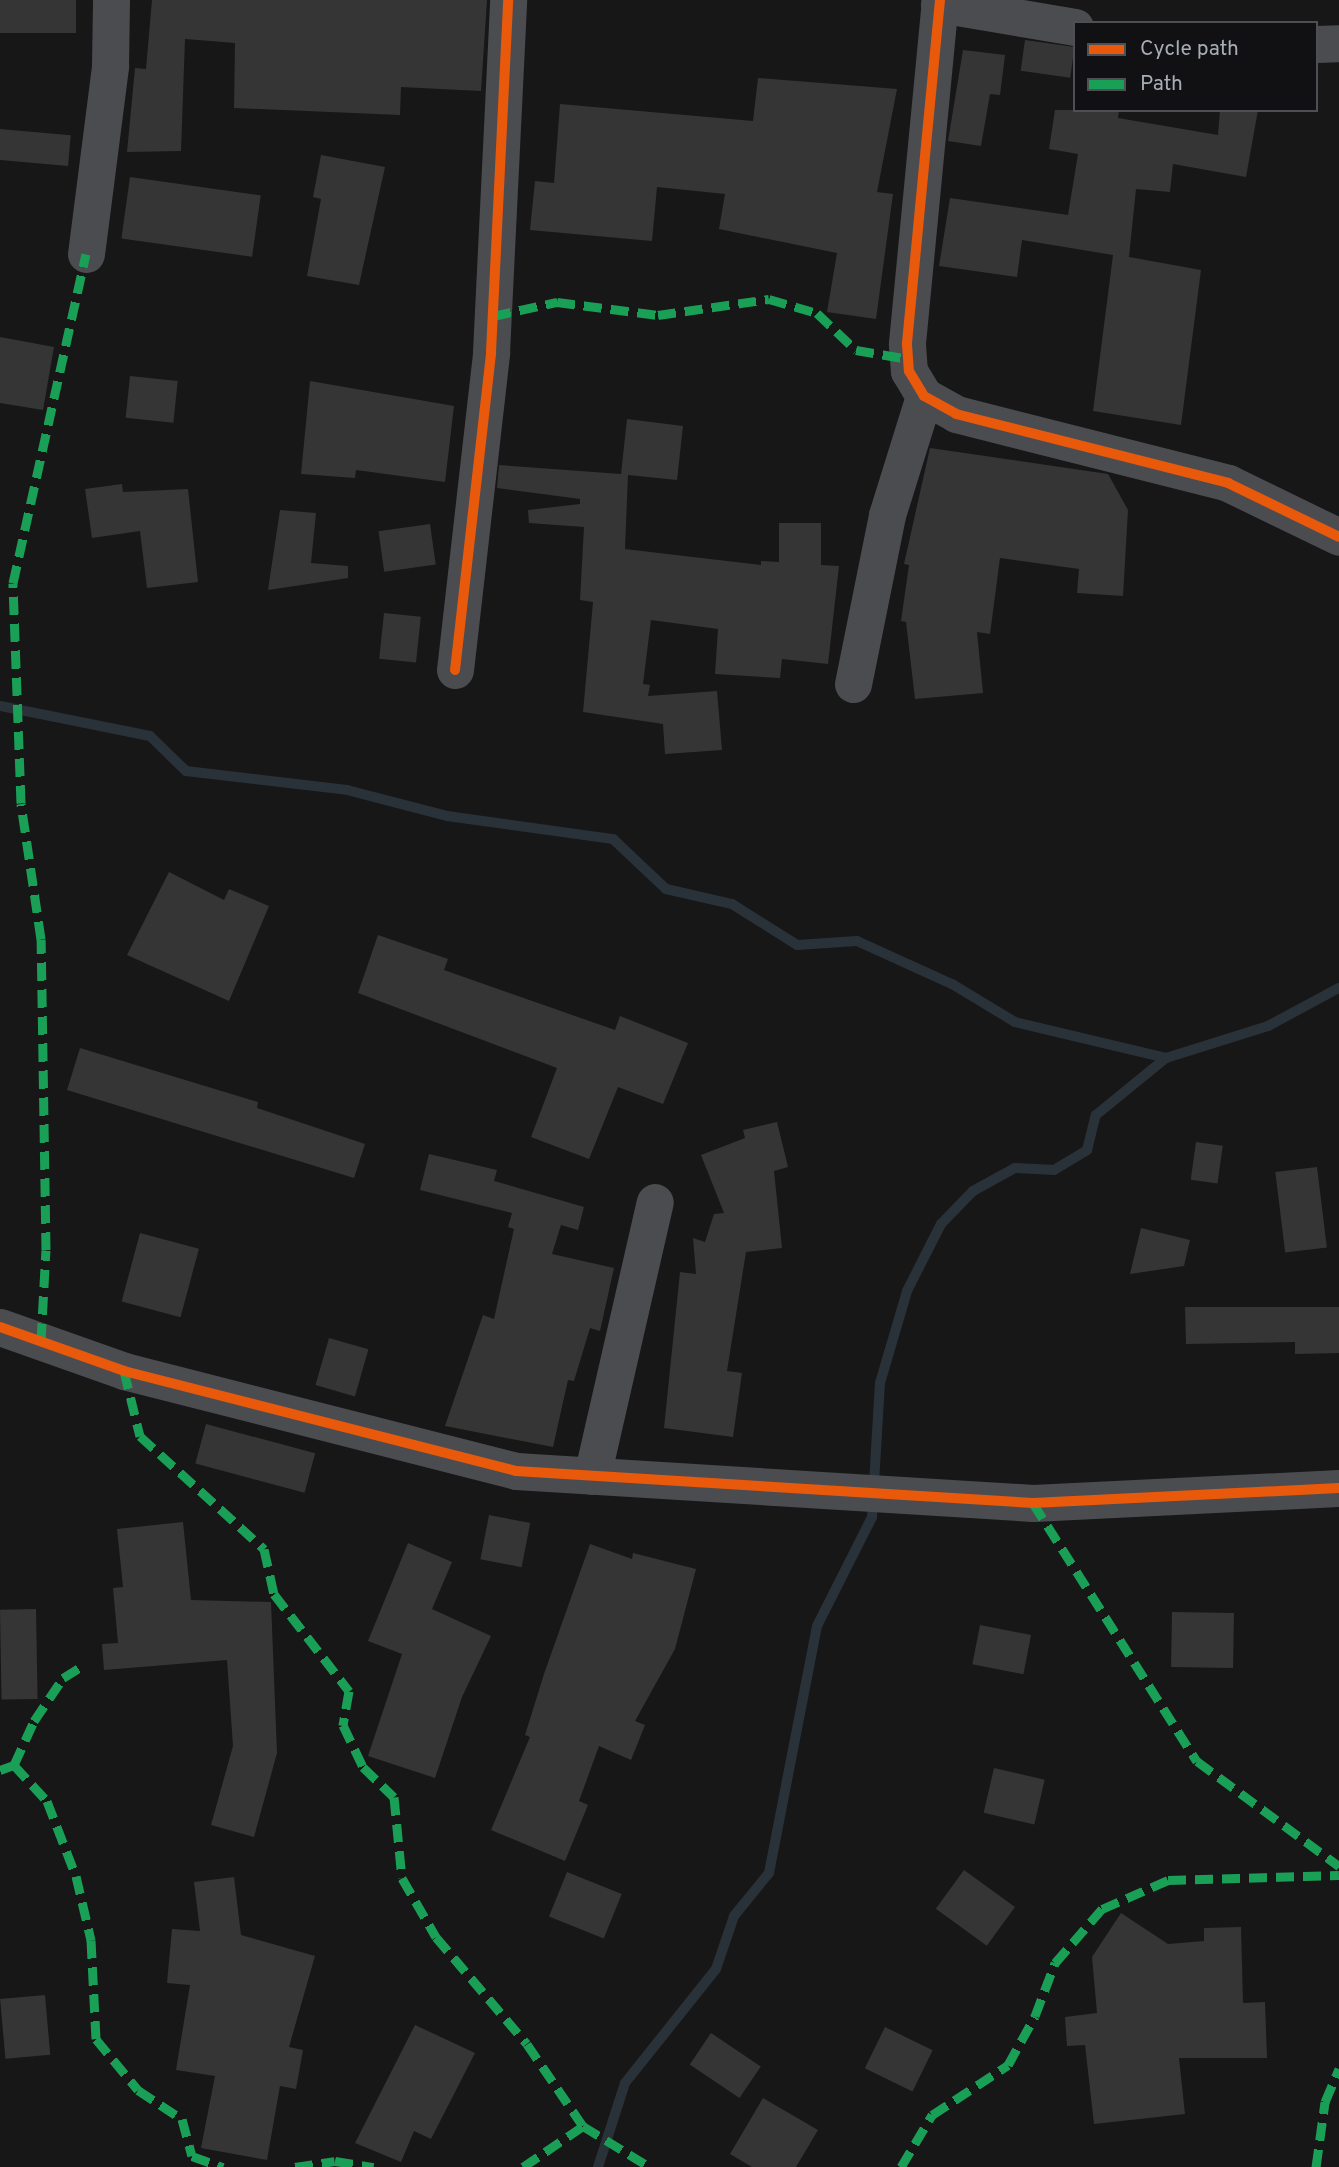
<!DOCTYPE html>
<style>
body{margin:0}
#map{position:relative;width:1339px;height:2167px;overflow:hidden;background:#171717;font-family:Overpass,sans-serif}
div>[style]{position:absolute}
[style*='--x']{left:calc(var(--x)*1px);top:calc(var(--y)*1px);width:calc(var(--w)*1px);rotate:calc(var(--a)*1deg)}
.stream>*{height:10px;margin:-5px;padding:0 5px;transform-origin:5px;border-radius:5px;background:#2a3239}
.building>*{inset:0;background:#353536;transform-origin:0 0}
.street>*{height:37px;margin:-18.5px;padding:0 18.5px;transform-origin:18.5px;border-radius:18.5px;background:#4b4c50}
.quiet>*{height:9px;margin-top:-4.5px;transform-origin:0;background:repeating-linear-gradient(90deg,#1a9f57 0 18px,transparent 0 27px)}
.cycleway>*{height:10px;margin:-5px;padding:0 5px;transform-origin:5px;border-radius:5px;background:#e8590c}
span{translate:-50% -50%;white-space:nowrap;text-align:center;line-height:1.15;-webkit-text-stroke:6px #111113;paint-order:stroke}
.legend{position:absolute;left:1073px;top:21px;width:245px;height:91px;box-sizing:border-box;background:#111113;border:2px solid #4d4f55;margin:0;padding:9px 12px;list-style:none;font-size:21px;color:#a8adb8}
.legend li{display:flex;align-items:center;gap:14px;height:35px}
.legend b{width:35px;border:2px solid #4d4f55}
</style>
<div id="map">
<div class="stream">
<i style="--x:0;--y:706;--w:153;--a:11.3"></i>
<i style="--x:150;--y:736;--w:50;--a:44.2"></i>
<i style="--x:186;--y:771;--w:162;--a:6.7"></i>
<i style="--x:347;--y:790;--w:103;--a:14.6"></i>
<i style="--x:447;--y:816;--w:168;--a:7.9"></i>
<i style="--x:613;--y:839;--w:73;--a:43.3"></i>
<i style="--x:666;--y:889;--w:68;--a:12.8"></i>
<i style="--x:732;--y:904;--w:77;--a:32.2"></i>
<i style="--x:797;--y:945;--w:60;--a:-3.8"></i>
<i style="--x:857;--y:941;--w:104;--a:24.4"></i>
<i style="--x:952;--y:984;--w:74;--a:31.1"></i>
<i style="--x:1015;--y:1022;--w:155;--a:13.4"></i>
<i style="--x:598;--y:2167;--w:88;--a:-72.2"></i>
<i style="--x:625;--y:2083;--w:146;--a:-51.4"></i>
<i style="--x:716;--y:1969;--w:56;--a:-71.2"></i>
<i style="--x:734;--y:1916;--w:55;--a:-50.9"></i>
<i style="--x:769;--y:1873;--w:252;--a:-79"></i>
<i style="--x:817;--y:1626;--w:122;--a:-63.2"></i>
<i style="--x:872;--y:1517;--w:134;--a:-86.6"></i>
<i style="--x:880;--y:1383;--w:96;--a:-73.6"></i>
<i style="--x:907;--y:1291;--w:75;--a:-63.1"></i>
<i style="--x:941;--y:1224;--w:46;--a:-45.9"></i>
<i style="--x:973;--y:1191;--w:48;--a:-28.7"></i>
<i style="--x:1015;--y:1168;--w:39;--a:3"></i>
<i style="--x:1054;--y:1170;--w:39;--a:-31"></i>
<i style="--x:1087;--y:1150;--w:36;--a:-76"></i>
<i style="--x:1096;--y:1115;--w:90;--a:-39.2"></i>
<i style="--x:1166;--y:1058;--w:107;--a:-17.4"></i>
<i style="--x:1268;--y:1026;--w:81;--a:-28.2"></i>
</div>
<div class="building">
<i style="left:0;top:0;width:76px;height:33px"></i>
<i style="clip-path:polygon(152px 0,487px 0,481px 91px,401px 87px,400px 115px,234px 108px,235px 43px,185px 39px,181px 151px,127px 152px,135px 68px,146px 69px)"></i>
<i style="left:1025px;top:40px;width:50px;height:31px;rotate:8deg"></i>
<i style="clip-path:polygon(963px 50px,1005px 55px,1000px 95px,990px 94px,981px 146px,948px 141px)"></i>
<i style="clip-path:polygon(758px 78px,897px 89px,877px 192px,893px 194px,876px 319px,827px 312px,837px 253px,719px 229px,725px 194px,657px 187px,652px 241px,530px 230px,535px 181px,554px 183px,560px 104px,753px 121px)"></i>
<i style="clip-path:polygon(1055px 110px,1119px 110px,1118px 118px,1218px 135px,1220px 110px,1258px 110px,1246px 177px,1173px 164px,1170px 192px,1136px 189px,1129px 257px,1201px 270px,1181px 425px,1093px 411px,1113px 255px,1022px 240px,1017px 277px,939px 266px,950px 198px,1068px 215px,1078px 154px,1049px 149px)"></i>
<i style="left:0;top:129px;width:71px;height:31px;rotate:5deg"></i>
<i style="clip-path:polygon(321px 155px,385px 167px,359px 285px,307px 276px,321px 199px,313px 197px)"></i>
<i style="left:130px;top:177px;width:132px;height:62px;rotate:8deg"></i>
<i style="clip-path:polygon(0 337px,54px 347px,43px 410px,0 403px)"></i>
<i style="left:130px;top:376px;width:48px;height:42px;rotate:6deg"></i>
<i style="clip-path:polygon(310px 381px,454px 406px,445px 482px,356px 470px,355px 478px,301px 474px)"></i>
<i style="clip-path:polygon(627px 419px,683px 426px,677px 480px,628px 475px,625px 549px,761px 565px,761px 561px,779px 562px,779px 523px,821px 523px,821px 565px,839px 566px,828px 664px,782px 659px,780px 678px,715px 674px,718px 629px,651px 620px,643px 684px,650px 685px,648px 696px,717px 691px,722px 750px,665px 754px,663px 724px,583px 712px,593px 602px,580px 600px,584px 527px,529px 523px,528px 510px,580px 504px,580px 499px,497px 488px,499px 465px,621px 474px)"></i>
<i style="clip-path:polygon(930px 448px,1108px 474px,1128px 510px,1123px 596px,1077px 593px,1079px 569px,1000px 558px,990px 634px,977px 632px,983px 693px,915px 699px,906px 622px,901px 621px,909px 565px,904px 564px)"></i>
<i style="clip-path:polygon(122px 484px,123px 492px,188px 489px,198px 582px,147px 588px,140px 531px,92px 538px,85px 489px)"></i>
<i style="clip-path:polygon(280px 510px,316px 513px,311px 563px,348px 566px,348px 578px,268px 590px)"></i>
<i style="left:430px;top:524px;width:41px;height:52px;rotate:82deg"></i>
<i style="left:384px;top:613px;width:37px;height:46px;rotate:6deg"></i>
<i style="clip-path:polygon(169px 872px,224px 900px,229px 889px,269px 906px,229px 1001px,127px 955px)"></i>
<i style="clip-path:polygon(378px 935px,448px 959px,444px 970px,615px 1030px,620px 1016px,688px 1043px,663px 1104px,618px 1087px,589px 1159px,531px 1137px,557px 1068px,358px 993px)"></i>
<i style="clip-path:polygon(80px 1048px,258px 1102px,257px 1108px,365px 1144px,354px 1178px,67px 1090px)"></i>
<i style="clip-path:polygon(777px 1122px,788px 1167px,774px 1171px,782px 1248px,746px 1252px,727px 1371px,742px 1373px,733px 1437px,664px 1428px,680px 1272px,696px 1274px,693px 1238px,705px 1242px,714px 1214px,724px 1213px,701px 1155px,745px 1138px,743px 1130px)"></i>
<i style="left:1196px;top:1142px;width:27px;height:38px;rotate:8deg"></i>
<i style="clip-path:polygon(429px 1154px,497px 1170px,494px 1181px,584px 1207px,578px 1230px,561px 1225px,552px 1254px,614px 1268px,600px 1331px,590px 1328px,574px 1381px,568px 1380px,553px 1447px,445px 1426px,483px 1315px,494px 1319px,514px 1229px,508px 1227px,512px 1213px,420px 1190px)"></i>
<i style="left:1317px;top:1167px;width:81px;height:42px;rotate:83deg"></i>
<i style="clip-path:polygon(1141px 1228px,1190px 1240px,1184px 1266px,1130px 1274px)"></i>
<i style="left:140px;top:1233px;width:61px;height:71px;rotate:15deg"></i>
<i style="clip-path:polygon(1185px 1307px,1339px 1307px,1339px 1353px,1295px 1354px,1295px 1342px,1186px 1344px)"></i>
<i style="left:329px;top:1338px;width:41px;height:49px;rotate:16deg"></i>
<i style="left:206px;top:1424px;width:113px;height:41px;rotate:15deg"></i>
<i style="left:489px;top:1515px;width:42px;height:45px;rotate:11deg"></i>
<i style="clip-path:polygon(183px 1522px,191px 1600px,271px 1602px,277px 1753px,254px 1837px,211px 1825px,233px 1746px,227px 1660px,104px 1670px,102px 1644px,118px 1643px,113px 1588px,123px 1587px,117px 1529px)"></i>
<i style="clip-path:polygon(408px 1543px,452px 1562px,432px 1609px,491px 1636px,462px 1697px,435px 1778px,368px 1756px,402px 1654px,368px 1641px)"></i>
<i style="clip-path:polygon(590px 1544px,632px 1559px,633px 1553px,696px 1569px,675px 1649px,635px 1721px,645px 1725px,631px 1760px,599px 1746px,579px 1801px,588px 1805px,565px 1861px,491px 1830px,530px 1737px,525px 1735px,544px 1674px)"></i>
<i style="left:36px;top:1609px;width:90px;height:36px;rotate:89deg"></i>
<i style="left:1172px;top:1612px;width:62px;height:55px;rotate:1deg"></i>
<i style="left:980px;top:1625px;width:52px;height:40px;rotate:11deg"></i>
<i style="left:994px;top:1768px;width:52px;height:46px;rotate:13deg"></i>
<i style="left:964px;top:1870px;width:63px;height:48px;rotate:36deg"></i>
<i style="left:567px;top:1872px;width:59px;height:48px;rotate:22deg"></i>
<i style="clip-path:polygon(234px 1877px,241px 1935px,315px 1956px,289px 2047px,303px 2050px,296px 2089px,280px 2086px,267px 2160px,201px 2148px,215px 2076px,176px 2070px,190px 1985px,167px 1983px,172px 1929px,200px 1931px,194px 1882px)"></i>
<i style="clip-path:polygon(1121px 1913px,1168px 1944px,1204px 1941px,1204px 1928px,1241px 1927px,1243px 2003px,1265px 2002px,1267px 2058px,1179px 2058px,1185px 2114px,1094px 2124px,1085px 2045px,1067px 2046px,1065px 2017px,1097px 2013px,1092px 1957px)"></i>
<i style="left:45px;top:1995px;width:60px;height:45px;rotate:85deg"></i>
<i style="clip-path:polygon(415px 2025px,475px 2053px,431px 2139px,414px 2131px,401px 2162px,355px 2143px)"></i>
<i style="left:885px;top:2027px;width:53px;height:46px;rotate:26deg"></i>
<i style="left:711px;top:2033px;width:60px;height:38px;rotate:34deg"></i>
<i style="clip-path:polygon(763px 2098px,818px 2130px,796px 2167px,752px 2167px,730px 2154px)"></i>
</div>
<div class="street">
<i style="--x:940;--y:0;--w:346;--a:95.5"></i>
<i style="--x:907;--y:344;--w:27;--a:86"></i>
<i style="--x:909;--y:371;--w:29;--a:59"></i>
<i style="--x:924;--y:396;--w:37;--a:29"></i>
<i style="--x:956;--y:414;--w:281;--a:14.2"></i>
<i style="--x:1228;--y:483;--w:123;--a:25.9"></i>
<i style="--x:939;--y:4;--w:138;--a:9.6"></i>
<i style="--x:1316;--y:44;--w:23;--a:-2"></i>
<i style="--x:86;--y:254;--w:190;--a:-82.7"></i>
<i style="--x:110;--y:66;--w:66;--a:-89.1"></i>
<i style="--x:455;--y:670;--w:320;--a:-83.5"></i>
<i style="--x:491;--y:352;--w:352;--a:-87.2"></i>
<i style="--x:853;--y:684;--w:172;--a:-78.6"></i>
<i style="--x:887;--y:515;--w:125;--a:-72.7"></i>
<i style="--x:0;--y:1327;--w:132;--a:19.5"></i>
<i style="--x:124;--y:1371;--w:405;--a:14.3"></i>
<i style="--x:516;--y:1471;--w:518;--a:3.54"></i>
<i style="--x:1033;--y:1503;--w:306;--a:-2.8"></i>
<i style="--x:592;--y:1476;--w:281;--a:-77.1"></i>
</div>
<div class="quiet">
<i style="--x:493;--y:316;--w:66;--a:-12.3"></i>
<i style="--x:557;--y:302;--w:102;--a:7.3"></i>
<i style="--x:658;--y:315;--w:112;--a:-8.2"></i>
<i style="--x:769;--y:299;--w:50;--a:16.3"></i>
<i style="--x:817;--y:313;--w:54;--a:43.5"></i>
<i style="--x:856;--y:350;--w:54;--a:9.6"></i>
<i style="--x:41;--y:1341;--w:91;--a:-86.9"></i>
<i style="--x:46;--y:1250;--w:311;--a:-90.9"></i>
<i style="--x:41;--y:939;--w:137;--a:-98.4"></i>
<i style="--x:21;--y:803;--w:220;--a:-92.1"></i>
<i style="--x:13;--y:583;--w:337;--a:-77.5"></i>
<i style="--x:124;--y:1371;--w:67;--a:76.2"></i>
<i style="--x:140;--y:1436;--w:168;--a:42.3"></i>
<i style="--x:264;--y:1549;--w:46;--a:77.5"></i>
<i style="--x:274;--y:1594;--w:123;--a:52.3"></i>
<i style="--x:349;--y:1691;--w:35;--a:100"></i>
<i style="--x:343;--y:1725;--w:47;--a:64.5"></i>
<i style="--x:363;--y:1767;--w:43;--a:44.1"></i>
<i style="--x:394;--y:1797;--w:81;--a:84.4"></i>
<i style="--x:402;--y:1878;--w:68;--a:60"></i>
<i style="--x:436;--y:1937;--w:140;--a:49.6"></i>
<i style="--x:527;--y:2044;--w:99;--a:55.7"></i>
<i style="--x:1033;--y:1503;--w:306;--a:57.6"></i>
<i style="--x:1197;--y:1761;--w:177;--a:36.5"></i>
<i style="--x:14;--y:1765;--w:48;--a:-65.6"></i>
<i style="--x:34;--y:1721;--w:52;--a:-56"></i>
<i style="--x:63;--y:1678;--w:25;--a:-32"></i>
<i style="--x:0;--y:1770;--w:15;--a:-20"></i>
<i style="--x:14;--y:1765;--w:49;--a:47.5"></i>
<i style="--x:47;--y:1801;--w:80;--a:68.9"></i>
<i style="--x:76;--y:1876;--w:66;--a:76.8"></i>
<i style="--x:91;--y:1940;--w:99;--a:87.1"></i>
<i style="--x:96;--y:2039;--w:66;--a:50.5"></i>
<i style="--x:138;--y:2090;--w:53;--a:33.4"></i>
<i style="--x:182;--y:2119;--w:38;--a:75"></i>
<i style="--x:192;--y:2156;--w:33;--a:20"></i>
<i style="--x:295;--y:2167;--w:40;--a:-8.5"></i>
<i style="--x:335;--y:2161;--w:39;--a:9"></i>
<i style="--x:523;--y:2167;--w:73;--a:-34.3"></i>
<i style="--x:583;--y:2126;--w:79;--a:31.5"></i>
<i style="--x:901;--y:2167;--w:61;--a:-59.2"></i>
<i style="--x:932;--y:2115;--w:91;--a:-33.3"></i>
<i style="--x:1008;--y:2065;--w:56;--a:-61.1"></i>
<i style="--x:1035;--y:2016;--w:57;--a:-69.3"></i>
<i style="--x:1055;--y:1963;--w:72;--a:-49"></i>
<i style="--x:1102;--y:1909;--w:72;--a:-23.7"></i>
<i style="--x:1168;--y:1880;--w:171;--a:-1.7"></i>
<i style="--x:1316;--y:2167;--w:66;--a:-82.1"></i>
<i style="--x:1325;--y:2102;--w:36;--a:-67"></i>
</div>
<div class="cycleway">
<i style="--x:940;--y:0;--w:346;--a:95.5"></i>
<i style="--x:907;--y:344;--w:27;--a:86"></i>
<i style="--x:909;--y:371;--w:29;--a:59"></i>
<i style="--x:924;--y:396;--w:37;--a:29"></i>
<i style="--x:956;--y:414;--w:281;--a:14.2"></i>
<i style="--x:1228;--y:483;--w:123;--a:25.9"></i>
<i style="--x:455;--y:670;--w:320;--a:-83.5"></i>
<i style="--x:491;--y:352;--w:352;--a:-87.2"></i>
<i style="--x:0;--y:1327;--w:132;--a:19.5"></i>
<i style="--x:124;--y:1371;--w:405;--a:14.3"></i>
<i style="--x:516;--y:1471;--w:518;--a:3.54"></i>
<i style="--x:1033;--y:1503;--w:306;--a:-2.8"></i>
</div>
<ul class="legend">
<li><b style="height:9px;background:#e8590c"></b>Cycle path</li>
<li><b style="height:9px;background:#1a9f57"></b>Path</li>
</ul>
</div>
